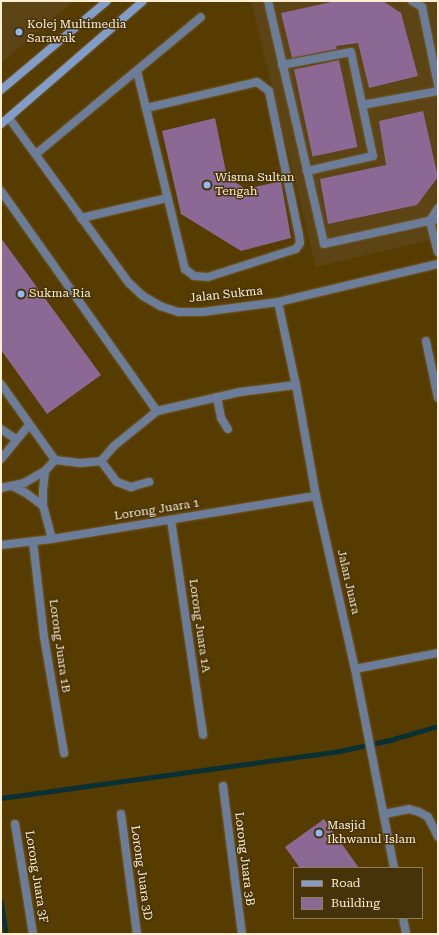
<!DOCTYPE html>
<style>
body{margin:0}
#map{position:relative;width:439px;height:935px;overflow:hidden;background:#573c00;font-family:"Roboto Serif",serif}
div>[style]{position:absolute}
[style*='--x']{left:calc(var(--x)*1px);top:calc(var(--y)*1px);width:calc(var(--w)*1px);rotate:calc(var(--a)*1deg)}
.built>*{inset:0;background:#5c4415}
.stream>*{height:4.5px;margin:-2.25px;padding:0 2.25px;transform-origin:2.25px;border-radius:2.25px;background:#093133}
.building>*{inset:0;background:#8c6894;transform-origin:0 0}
.roads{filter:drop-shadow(0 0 1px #725822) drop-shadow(0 0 1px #725822)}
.service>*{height:8px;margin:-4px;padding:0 4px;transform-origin:4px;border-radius:4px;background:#6b7d99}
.minor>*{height:8px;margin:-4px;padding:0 4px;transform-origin:4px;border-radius:4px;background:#6b7d99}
.secondary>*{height:8px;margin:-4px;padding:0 4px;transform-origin:4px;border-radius:4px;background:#829dc9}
.dots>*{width:11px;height:11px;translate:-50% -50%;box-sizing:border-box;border:2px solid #473309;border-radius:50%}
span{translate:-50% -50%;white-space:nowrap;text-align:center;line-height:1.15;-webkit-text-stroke:3px #473309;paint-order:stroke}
.poi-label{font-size:12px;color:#feeed3}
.left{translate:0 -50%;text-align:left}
.street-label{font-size:12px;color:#feeed3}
.frame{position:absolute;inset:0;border:2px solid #feeed3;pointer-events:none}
.legend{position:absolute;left:293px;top:867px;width:130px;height:52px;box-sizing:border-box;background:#473309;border:1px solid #907e5a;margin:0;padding:5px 7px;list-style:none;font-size:12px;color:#feeed3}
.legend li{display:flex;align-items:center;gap:8px;height:20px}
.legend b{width:20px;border:1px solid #907e5a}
</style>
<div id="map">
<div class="built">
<i style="clip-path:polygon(1px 1px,74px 1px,1px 63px)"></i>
<i style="clip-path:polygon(251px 1px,438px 1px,438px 238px,316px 267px)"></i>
</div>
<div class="stream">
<i style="--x:1;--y:798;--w:342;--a:-7.9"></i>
<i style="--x:340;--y:751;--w:51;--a:-12.4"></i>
<i style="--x:390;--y:740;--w:50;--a:-16.3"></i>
<i style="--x:1;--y:901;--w:33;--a:81"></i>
</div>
<div class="building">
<i style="clip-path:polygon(336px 1px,383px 1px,401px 13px,418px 76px,369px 88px,358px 43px,336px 46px,337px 49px,292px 58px,281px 13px)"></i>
<i style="left:339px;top:60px;width:89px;height:46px;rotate:78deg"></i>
<i style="clip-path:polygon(423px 111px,438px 177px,417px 205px,328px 224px,320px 179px,386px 165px,379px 121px)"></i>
<i style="clip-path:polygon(215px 118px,227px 177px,246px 189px,281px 181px,291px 238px,241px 251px,181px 214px,162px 131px)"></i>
<i style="clip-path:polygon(1px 238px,101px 375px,47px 414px,1px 350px)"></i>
<i style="clip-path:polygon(324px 819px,359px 868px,300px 868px,285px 847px)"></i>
</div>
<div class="roads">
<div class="service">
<i style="--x:268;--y:1;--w:249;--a:77"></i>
<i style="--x:324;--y:244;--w:117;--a:-12.4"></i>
<i style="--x:412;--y:1;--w:12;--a:31"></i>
<i style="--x:422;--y:7;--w:80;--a:78.4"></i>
<i style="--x:282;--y:65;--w:70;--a:-10.7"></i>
<i style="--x:351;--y:52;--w:106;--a:78.1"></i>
<i style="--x:373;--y:156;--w:68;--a:167.2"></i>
<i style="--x:137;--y:71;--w:204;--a:76.4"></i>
<i style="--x:185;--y:269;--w:11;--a:38"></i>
<i style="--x:194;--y:276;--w:14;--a:4"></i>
<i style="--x:208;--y:277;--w:92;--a:-17.7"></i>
<i style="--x:296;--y:249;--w:7;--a:-56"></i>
<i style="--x:300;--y:243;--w:8;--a:-97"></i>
<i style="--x:299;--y:235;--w:147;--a:-101.8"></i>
<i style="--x:269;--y:91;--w:15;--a:-143"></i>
<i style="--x:257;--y:82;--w:114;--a:166.8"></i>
<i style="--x:362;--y:105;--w:77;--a:-10.4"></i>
<i style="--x:36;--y:154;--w:214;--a:-39.7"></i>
<i style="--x:1;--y:191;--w:270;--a:54.7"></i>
<i style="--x:438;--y:208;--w:15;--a:122"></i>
<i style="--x:430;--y:221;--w:32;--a:76"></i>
<i style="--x:81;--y:218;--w:88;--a:-13.1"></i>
<i style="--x:217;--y:397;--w:21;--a:79"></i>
<i style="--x:221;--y:418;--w:13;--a:58"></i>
<i style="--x:1;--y:429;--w:18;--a:34"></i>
<i style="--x:1;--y:459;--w:44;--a:-50.5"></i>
<i style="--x:101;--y:461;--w:26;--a:53"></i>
<i style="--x:117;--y:482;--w:15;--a:20"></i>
<i style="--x:131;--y:487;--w:19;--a:-16"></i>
<i style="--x:12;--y:486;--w:16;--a:27"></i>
<i style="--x:26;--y:493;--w:21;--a:37"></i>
<i style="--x:1;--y:488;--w:24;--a:-12"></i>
<i style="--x:24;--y:483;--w:24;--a:-30"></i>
<i style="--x:384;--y:814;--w:25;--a:-11"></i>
<i style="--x:409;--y:809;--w:10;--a:17"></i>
<i style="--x:419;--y:812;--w:10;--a:29"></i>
<i style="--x:428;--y:817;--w:22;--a:63"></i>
</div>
<div class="minor">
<i style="--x:9;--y:118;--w:204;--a:54"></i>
<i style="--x:129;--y:283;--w:19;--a:43"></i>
<i style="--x:143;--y:296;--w:20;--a:30"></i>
<i style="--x:160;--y:306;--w:20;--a:18"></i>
<i style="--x:179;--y:312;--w:23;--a:0"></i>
<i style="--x:202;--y:312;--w:77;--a:-7.5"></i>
<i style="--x:278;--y:302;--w:164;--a:-13.4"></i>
<i style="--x:278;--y:302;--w:85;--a:77.8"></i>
<i style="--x:296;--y:385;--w:113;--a:79.8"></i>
<i style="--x:316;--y:496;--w:177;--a:77.3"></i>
<i style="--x:355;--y:669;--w:203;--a:78.9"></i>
<i style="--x:426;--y:341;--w:58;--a:78.1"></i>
<i style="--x:1;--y:384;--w:93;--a:54.6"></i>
<i style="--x:55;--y:460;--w:25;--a:7"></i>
<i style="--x:80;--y:463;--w:21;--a:-5"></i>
<i style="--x:101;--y:461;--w:20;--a:-49"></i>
<i style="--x:114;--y:446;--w:55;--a:-39.1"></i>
<i style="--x:157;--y:411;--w:85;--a:-12.9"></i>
<i style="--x:240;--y:392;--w:56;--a:-7.1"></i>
<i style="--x:171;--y:520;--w:217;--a:81.5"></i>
<i style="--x:52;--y:539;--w:34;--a:-105"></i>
<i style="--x:43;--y:506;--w:16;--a:-90"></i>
<i style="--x:43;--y:490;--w:19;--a:-84"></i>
<i style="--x:45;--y:471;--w:15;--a:-48"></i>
<i style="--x:33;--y:542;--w:96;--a:83.4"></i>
<i style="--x:44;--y:637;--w:118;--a:80.2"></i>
<i style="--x:1;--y:545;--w:51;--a:-6.7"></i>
<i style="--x:52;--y:539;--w:267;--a:-9.3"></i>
<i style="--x:355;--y:669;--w:85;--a:-10.9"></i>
<i style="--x:223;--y:786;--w:149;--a:82.7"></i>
<i style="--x:121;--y:814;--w:121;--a:82.4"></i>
<i style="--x:15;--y:824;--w:111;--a:80.7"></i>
<i style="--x:403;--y:918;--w:16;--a:79"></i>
</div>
<div class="secondary">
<i style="--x:1;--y:90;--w:138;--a:-40"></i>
<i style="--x:1;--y:124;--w:188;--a:-40.9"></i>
</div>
</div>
<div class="dots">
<i style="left:19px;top:32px;background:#8fb8fd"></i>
<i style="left:207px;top:185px;background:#8fb8fd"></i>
<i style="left:21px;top:294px;background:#8fb8fd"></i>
<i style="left:319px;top:833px;background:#8fb8fd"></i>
</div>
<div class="poi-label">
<span class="left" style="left:27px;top:32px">Kolej Multimedia<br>Sarawak</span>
<span class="left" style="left:215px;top:185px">Wisma Sultan<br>Tengah</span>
<span class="left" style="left:29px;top:294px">Sukma Ria</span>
<span class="left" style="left:327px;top:833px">Masjid<br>Ikhwanul Islam</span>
</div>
<div class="street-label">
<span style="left:226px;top:295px;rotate:-6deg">Jalan Sukma</span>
<span style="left:157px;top:510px;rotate:-9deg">Lorong Juara 1</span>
<span style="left:348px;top:582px;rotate:77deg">Jalan Juara</span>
<span style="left:199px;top:626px;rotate:82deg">Lorong Juara 1A</span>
<span style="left:59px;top:646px;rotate:82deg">Lorong Juara 1B</span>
<span style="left:244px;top:859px;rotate:83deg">Lorong Juara 3B</span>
<span style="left:141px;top:873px;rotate:82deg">Lorong Juara 3D</span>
<span style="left:36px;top:877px;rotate:81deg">Lorong Juara 3F</span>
</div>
<div class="frame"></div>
<ul class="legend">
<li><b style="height:5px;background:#829dc9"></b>Road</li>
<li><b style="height:11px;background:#8c6894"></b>Building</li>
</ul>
</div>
